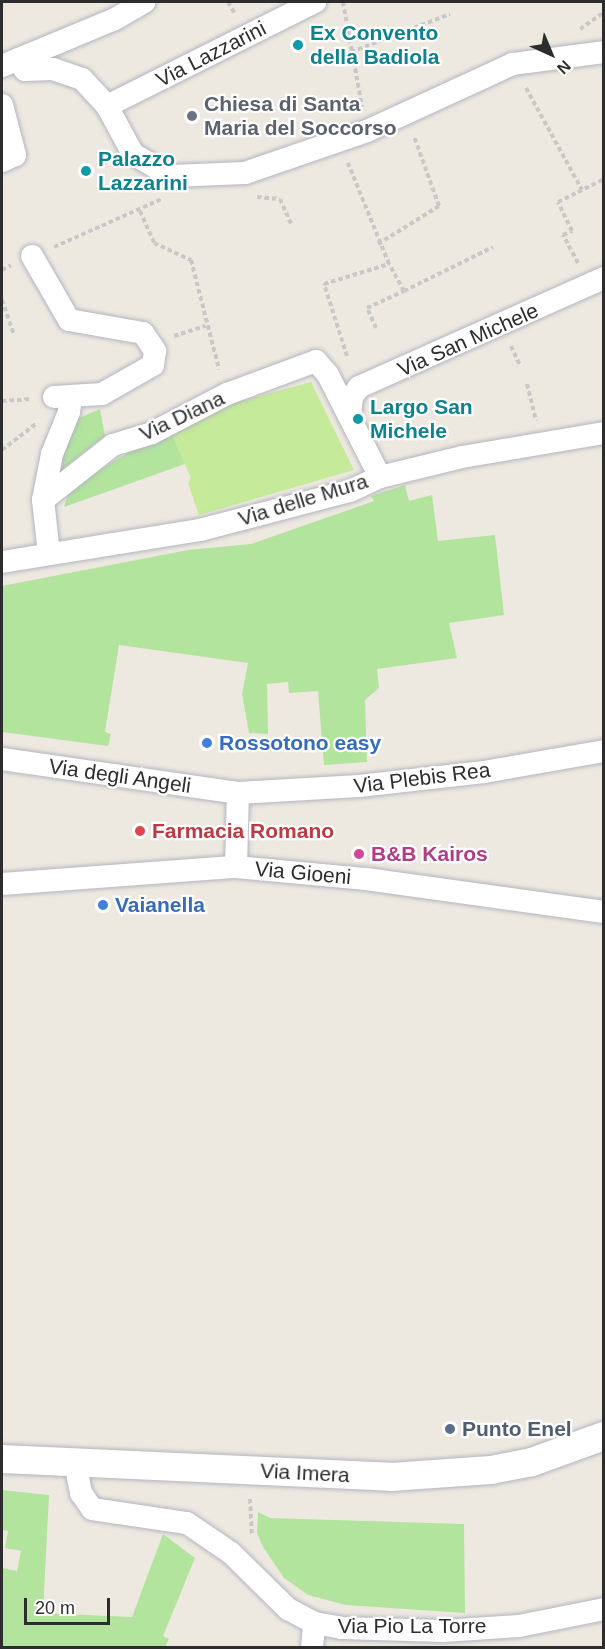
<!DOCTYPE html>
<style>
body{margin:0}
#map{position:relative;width:605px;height:1649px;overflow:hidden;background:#eee9e0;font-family:Helvetica,sans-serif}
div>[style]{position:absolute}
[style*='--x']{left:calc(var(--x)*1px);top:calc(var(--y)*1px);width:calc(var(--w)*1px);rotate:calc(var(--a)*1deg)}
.green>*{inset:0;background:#b2e49e}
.pitch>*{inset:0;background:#c4ea9a}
.path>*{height:4px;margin-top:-2px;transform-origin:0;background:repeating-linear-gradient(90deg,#c8c8c8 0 4.5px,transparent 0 7.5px)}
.roads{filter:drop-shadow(0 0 2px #b3b5c0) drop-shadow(0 0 2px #b3b5c0)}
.minor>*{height:22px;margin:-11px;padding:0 11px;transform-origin:11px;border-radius:11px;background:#fff}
.tertiary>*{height:28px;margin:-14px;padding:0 14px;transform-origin:14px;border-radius:14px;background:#fff}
.dots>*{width:16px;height:16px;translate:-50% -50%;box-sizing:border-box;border:3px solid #fff;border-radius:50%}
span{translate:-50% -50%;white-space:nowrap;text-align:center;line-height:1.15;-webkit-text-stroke:4.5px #fff;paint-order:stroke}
.culture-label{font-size:21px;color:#0d838f;font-weight:700}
.left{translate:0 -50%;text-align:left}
.street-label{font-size:21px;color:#2d2d2d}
.worship-label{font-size:21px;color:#5b616d;font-weight:700}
.shop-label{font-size:21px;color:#366cbe;font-weight:700}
.health-label{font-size:21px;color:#be3a42;font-weight:700}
.hotel-label{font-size:21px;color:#b23c85;font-weight:700}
.service-label{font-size:21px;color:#4e5e75;font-weight:700}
.frame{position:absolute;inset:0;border:3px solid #2d2d2d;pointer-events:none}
.north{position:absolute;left:521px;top:24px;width:60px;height:60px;-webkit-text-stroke:4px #fff;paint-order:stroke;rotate:136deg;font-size:16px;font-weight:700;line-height:24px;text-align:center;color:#2d2d2d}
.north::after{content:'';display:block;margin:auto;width:21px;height:27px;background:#2d2d2d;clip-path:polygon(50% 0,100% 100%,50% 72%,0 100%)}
.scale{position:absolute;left:24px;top:1598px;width:86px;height:27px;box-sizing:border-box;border:3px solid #2d2d2d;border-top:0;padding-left:8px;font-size:18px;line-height:21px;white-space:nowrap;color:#2d2d2d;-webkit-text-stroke:4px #fff;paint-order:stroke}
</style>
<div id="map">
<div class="green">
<i style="clip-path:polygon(100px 409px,105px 436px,57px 474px,69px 435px,79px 418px)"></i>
<i style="clip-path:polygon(169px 428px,185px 464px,64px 507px,69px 492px,91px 475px)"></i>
<i style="clip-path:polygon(405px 485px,409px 501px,432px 495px,438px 541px,495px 535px,504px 615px,449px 623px,457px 658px,377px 669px,379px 688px,365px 700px,367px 762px,324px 765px,318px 691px,289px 693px,288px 682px,267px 684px,268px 734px,249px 733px,242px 694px,248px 663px,119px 645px,105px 732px,111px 734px,108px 746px,2px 732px,2px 586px,188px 550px,251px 544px,374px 501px,371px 496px)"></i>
<i style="clip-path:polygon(2px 1490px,49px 1495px,43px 1613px,132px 1617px,163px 1534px,195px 1558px,163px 1636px,169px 1639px,165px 1647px,2px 1647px,2px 1568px,17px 1571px,21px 1551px,5px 1548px,8px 1531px,2px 1530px)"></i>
<i style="clip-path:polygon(258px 1512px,270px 1518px,464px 1524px,465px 1613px,346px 1605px,308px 1595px,284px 1578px,263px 1547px,257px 1533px)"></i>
</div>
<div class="pitch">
<i style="clip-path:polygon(311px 382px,354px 470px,199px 515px,188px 483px,191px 478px,169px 428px,219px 407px)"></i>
</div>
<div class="path">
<i style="--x:228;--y:2;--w:14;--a:60"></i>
<i style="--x:343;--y:2;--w:107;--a:79.7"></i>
<i style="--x:580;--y:29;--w:29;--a:-35"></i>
<i style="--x:351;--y:52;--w:106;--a:-21"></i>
<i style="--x:526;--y:88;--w:116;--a:61.2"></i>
<i style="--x:257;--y:197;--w:23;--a:5"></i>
<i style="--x:280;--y:199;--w:27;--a:66"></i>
<i style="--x:140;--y:211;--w:35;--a:66"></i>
<i style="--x:154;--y:243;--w:41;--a:24.7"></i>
<i style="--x:191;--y:260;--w:113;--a:75.6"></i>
<i style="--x:378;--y:244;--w:72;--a:-31.9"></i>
<i style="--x:439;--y:206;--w:74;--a:-109.7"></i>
<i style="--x:54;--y:247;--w:118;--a:-24"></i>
<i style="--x:578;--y:263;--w:32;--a:-118"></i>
<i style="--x:563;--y:235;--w:10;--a:-24"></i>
<i style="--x:572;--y:231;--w:32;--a:-116"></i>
<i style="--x:558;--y:202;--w:51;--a:-26.6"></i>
<i style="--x:2;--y:270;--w:10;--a:-29"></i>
<i style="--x:404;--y:291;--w:99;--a:-26.3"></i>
<i style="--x:2;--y:300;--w:37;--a:71"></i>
<i style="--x:376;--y:328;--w:22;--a:-114"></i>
<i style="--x:367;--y:308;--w:41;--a:-24.7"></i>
<i style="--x:404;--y:291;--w:31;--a:-119"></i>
<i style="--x:174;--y:336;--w:33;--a:-18"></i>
<i style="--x:511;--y:346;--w:21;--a:65"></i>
<i style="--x:347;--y:356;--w:76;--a:-107.7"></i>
<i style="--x:324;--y:284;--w:68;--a:-17.1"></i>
<i style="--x:389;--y:264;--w:109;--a:-112.1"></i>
<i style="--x:527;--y:384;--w:38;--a:76"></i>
<i style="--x:2;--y:401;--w:30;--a:-4"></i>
<i style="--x:2;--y:450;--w:44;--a:-37.6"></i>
<i style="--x:250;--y:1499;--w:37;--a:87"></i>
</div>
<div class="roads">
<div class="minor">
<i style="--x:18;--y:59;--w:13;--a:58"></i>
<i style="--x:25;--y:70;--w:28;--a:-2"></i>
<i style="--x:53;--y:69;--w:31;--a:19"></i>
<i style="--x:82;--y:79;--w:37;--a:47"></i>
<i style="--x:107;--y:106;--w:55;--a:61.6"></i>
<i style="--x:133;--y:154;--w:44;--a:30.1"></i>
<i style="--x:171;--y:176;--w:74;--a:-2.3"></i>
<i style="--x:245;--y:173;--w:129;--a:-19"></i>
<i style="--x:367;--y:131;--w:161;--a:-24.7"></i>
<i style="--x:513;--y:64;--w:92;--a:-7.5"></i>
<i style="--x:2;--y:66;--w:122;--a:-22.6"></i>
<i style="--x:115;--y:19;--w:34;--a:-30"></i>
<i style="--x:2;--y:105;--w:52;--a:75.4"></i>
<i style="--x:15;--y:155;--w:14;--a:155"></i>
<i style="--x:107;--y:106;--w:233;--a:-26.6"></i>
<i style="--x:32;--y:256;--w:74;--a:60"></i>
<i style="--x:69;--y:320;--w:75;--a:10"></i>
<i style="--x:143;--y:333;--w:22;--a:56"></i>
<i style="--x:155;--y:351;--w:14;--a:98"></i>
<i style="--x:153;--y:365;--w:59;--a:150.4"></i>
<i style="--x:102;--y:394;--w:48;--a:176.4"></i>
<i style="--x:350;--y:416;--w:19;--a:-84"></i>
<i style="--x:352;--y:397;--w:12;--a:-55"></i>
<i style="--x:359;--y:387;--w:268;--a:-24"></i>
<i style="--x:43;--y:500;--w:47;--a:-78.9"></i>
<i style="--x:52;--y:454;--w:45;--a:-68"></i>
<i style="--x:69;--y:412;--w:14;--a:-82"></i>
<i style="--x:49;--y:554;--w:54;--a:-96.3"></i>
<i style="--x:43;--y:500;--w:89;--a:-38.2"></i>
<i style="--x:113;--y:445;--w:41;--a:-17.1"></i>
<i style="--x:152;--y:433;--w:85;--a:-27.5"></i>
<i style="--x:227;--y:394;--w:95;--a:-20.3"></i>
<i style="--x:316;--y:361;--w:18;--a:49"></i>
<i style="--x:328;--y:375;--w:114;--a:63"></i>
<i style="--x:2;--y:562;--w:201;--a:-9.2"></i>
<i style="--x:200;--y:530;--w:155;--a:-14.6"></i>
<i style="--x:350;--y:491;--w:33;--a:-25"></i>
<i style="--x:380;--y:477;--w:84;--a:-13.7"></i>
<i style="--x:462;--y:457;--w:144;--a:-9.6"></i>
<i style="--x:2;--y:759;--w:238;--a:8.2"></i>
<i style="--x:238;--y:793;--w:121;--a:-3.3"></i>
<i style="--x:359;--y:786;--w:126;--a:-6.4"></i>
<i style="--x:484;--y:772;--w:122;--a:-9.9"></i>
<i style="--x:236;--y:867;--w:74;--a:-88.5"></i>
<i style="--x:2;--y:884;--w:235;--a:-4.2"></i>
<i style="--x:236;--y:867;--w:131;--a:5.3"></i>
<i style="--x:366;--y:879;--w:240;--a:7.9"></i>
<i style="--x:75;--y:1462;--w:32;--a:79"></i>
<i style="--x:81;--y:1493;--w:19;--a:55"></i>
<i style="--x:92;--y:1509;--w:96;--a:8.4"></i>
<i style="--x:187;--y:1523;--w:53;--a:34.3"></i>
<i style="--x:231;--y:1553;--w:80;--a:44.5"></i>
<i style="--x:288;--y:1609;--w:30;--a:28"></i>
<i style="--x:314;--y:1623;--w:27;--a:10"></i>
<i style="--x:341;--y:1628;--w:102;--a:1.7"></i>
<i style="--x:443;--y:1631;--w:76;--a:-3.8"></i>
<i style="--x:519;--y:1626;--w:87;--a:-11.3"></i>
<i style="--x:312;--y:1648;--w:25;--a:-85"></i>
</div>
<div class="tertiary">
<i style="--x:2;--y:1459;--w:389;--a:2.6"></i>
<i style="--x:391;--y:1477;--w:100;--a:-4"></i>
<i style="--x:491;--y:1470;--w:42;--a:-11"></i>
<i style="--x:532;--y:1462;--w:77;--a:-19.9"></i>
</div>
</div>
<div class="dots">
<i style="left:298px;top:45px;background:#0f9aa8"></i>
<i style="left:192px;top:116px;background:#6b7280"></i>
<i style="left:86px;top:171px;background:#0f9aa8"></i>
<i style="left:358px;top:419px;background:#0f9aa8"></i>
<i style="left:207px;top:743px;background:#3f7fe0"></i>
<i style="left:140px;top:831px;background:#e0444e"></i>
<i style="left:359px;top:854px;background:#d1479c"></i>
<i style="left:103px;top:905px;background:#3f7fe0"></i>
<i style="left:450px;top:1429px;background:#5c6f8a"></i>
</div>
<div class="culture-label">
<span class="left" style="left:310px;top:45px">Ex Convento<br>della Badiola</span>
<span class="left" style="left:98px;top:171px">Palazzo<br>Lazzarini</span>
<span class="left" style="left:370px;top:419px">Largo San<br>Michele</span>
</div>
<div class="street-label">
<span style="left:211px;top:54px;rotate:-27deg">Via Lazzarini</span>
<span style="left:468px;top:340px;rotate:-24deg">Via San Michele</span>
<span style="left:182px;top:416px;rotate:-25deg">Via Diana</span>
<span style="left:303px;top:500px;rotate:-17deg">Via delle Mura</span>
<span style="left:120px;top:776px;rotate:8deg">Via degli Angeli</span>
<span style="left:422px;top:778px;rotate:-7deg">Via Plebis Rea</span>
<span style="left:303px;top:873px;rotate:5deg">Via Gioeni</span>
<span style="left:305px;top:1473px;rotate:3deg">Via Imera</span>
<span style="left:412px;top:1626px">Via Pio La Torre</span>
</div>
<div class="worship-label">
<span class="left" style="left:204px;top:116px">Chiesa di Santa<br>Maria del Soccorso</span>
</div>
<div class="shop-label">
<span class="left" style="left:219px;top:743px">Rossotono easy</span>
<span class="left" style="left:115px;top:905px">Vaianella</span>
</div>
<div class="health-label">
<span class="left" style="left:152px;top:831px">Farmacia Romano</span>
</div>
<div class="hotel-label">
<span class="left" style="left:371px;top:854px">B&amp;B Kairos</span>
</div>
<div class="service-label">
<span class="left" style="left:462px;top:1429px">Punto Enel</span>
</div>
<div class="frame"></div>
<div class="north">N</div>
<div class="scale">20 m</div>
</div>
